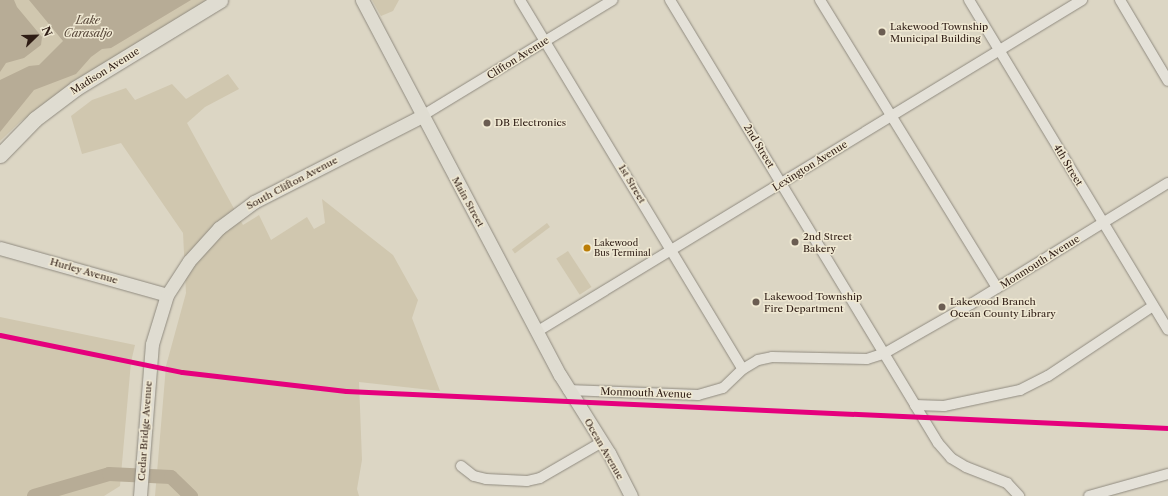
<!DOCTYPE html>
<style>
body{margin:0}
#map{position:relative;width:1168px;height:496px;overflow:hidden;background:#dcd6c4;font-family:"Libre Caslon Text",serif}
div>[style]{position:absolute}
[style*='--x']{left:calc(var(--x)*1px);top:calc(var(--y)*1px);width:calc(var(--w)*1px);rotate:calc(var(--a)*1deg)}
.green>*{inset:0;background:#d0c7af;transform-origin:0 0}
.water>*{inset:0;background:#b7ac96}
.river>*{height:14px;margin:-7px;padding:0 7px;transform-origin:7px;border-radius:7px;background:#b7ac96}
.roads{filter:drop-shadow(0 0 1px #908b80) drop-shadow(0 0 1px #908b80)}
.minor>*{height:10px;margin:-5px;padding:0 5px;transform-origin:5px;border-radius:5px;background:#e4e1d8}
.major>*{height:13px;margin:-6.5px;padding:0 6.5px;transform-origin:6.5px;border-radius:6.5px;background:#dfdcd1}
.highway>*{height:15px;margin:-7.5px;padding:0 7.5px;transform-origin:7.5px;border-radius:7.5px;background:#dfdcd1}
.rail-1>*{height:5px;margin:-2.5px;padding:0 2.5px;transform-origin:2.5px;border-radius:2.5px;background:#e5007d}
.dots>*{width:11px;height:11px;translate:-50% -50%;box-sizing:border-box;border:2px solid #efe8d2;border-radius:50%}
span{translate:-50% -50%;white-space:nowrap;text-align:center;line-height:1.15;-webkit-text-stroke:3px #efe8d2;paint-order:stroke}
.bus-label{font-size:9px;color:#2e1c14}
.left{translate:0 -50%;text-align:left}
.poi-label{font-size:10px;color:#2e1c14}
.street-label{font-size:10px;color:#2e1c14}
.water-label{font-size:11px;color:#58483a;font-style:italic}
.north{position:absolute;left:16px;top:16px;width:40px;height:40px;-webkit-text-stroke:3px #efe8d2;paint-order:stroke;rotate:67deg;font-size:11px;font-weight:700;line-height:16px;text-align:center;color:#2e1c14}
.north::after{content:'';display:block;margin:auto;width:14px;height:18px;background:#2e1c14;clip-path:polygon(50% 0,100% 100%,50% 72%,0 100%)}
</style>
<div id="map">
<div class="green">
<i style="clip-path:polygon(0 0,209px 0,60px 94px,20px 122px,0 141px)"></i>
<i style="clip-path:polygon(372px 0,399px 0,393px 11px,381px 16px)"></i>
<i style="clip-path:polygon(228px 74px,239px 89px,205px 107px,187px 123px,243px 225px,259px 215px,271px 240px,307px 217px,314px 229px,325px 223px,322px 199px,393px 255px,418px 300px,412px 318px,440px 391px,359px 382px,362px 460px,357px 489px,359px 496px,155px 496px,166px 366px,186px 293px,183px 233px,121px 143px,82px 154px,71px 116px,92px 100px,126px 88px,135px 100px,172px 84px,186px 99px)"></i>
<i style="left:547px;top:223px;width:5px;height:44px;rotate:53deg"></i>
<i style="left:568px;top:251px;width:43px;height:14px;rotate:57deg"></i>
<i style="clip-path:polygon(0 317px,135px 345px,131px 362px,120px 486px,104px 496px,0 496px)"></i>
</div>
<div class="water">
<i style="clip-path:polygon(0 0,14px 0,17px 7px,42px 37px,41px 45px,24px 58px,6px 63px,0 72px)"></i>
<i style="clip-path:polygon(29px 0,191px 0,111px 48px,102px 49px,91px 57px,76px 74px,34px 90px,0 132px,0 80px,29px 66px,39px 65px,63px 41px)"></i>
</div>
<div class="river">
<i style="--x:34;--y:496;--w:78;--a:-16.3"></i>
<i style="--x:109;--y:474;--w:62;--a:2.8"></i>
<i style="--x:171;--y:477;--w:28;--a:44"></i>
</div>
<div class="roads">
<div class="minor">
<i style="--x:520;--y:0;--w:431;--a:58.9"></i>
<i style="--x:670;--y:0;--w:473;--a:58.8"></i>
<i style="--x:915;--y:405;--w:29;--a:2"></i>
<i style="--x:944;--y:406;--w:78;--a:-11.9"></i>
<i style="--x:1020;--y:390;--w:31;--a:-27"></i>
<i style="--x:1048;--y:376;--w:126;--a:-33.7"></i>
<i style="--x:820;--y:0;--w:338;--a:58.4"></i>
<i style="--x:969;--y:0;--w:385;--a:58.9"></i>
<i style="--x:1120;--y:0;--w:94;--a:59.3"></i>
<i style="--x:422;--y:116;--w:223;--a:-31.3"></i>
<i style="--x:538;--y:331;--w:637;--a:-31.32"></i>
<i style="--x:568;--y:390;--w:130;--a:2.2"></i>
<i style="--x:698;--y:395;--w:26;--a:-16"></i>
<i style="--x:723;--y:388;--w:28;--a:-44"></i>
<i style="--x:743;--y:369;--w:17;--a:-31"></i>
<i style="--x:758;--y:360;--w:14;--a:-12"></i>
<i style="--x:772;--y:357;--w:95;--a:1.2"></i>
<i style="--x:867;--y:359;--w:19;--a:-18"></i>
<i style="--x:885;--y:353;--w:99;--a:-29.7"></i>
<i style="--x:971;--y:304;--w:231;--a:-31.6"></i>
<i style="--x:915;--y:405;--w:44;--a:58.8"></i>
<i style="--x:938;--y:443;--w:20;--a:49"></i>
<i style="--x:951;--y:458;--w:17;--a:31"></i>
<i style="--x:966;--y:467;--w:44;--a:21.3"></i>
<i style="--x:1007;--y:483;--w:18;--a:47"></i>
<i style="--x:461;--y:466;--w:16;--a:38"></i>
<i style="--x:474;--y:476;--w:12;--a:14"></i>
<i style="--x:486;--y:479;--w:41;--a:2.8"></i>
<i style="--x:527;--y:481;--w:13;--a:-13"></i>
<i style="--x:540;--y:478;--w:72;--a:-30.1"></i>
<i style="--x:1089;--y:496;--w:82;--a:-15.6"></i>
</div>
<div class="major">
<i style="--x:362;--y:0;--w:424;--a:62.2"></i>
<i style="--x:560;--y:375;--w:92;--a:57.9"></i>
<i style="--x:609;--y:453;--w:48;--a:62.9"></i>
<i style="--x:0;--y:248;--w:173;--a:15.7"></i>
<i style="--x:140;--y:496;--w:152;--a:-85.5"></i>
<i style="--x:152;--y:344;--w:51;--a:-73"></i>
<i style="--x:167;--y:295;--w:40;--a:-57.1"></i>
<i style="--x:189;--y:261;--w:45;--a:-47.7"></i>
<i style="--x:219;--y:228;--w:44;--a:-36.6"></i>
<i style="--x:254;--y:202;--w:189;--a:-27.1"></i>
</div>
<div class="highway">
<i style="--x:0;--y:155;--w:50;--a:-45.8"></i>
<i style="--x:35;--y:119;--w:51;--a:-37.1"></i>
<i style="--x:76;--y:88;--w:169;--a:-31.4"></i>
</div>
</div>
<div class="rail-1">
<i style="--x:0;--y:335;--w:186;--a:11.5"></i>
<i style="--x:182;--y:372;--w:165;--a:6.6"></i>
<i style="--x:346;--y:391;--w:823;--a:2.58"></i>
</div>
<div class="dots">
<i style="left:882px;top:32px;background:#6b5d52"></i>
<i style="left:487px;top:123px;background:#6b5d52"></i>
<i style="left:795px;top:242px;background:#6b5d52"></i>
<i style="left:587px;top:248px;background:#bb7d06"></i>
<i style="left:756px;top:302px;background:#6b5d52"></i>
<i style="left:942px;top:307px;background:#6b5d52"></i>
</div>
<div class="bus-label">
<span class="left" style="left:594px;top:248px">Lakewood<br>Bus Terminal</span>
</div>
<div class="poi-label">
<span class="left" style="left:890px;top:32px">Lakewood Township<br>Municipal Building</span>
<span class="left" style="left:495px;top:123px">DB Electronics</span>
<span class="left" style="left:803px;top:242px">2nd Street<br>Bakery</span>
<span class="left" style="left:764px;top:302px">Lakewood Township<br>Fire Department</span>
<span class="left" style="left:950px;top:307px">Lakewood Branch<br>Ocean County Library</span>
</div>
<div class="street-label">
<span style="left:518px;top:58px;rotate:-32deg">Clifton Avenue</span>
<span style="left:105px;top:71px;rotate:-32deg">Madison Avenue</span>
<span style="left:759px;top:146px;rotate:59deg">2nd Street</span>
<span style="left:1068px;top:165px;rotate:59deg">4th Street</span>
<span style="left:810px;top:166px;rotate:-32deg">Lexington Avenue</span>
<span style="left:292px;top:183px;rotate:-28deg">South Clifton Avenue</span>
<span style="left:632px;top:184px;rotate:59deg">1st Street</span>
<span style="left:468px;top:202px;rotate:61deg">Main Street</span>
<span style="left:1040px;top:262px;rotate:-32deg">Monmouth Avenue</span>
<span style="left:84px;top:271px;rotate:16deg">Hurley Avenue</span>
<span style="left:646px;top:393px;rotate:2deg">Monmouth Avenue</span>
<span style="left:145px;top:431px;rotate:-86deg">Cedar Bridge Avenue</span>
<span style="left:604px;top:449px;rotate:60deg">Ocean Avenue</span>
</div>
<div class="water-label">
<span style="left:88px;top:27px">Lake<br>Carasaljo</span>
</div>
<div class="north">N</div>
</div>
